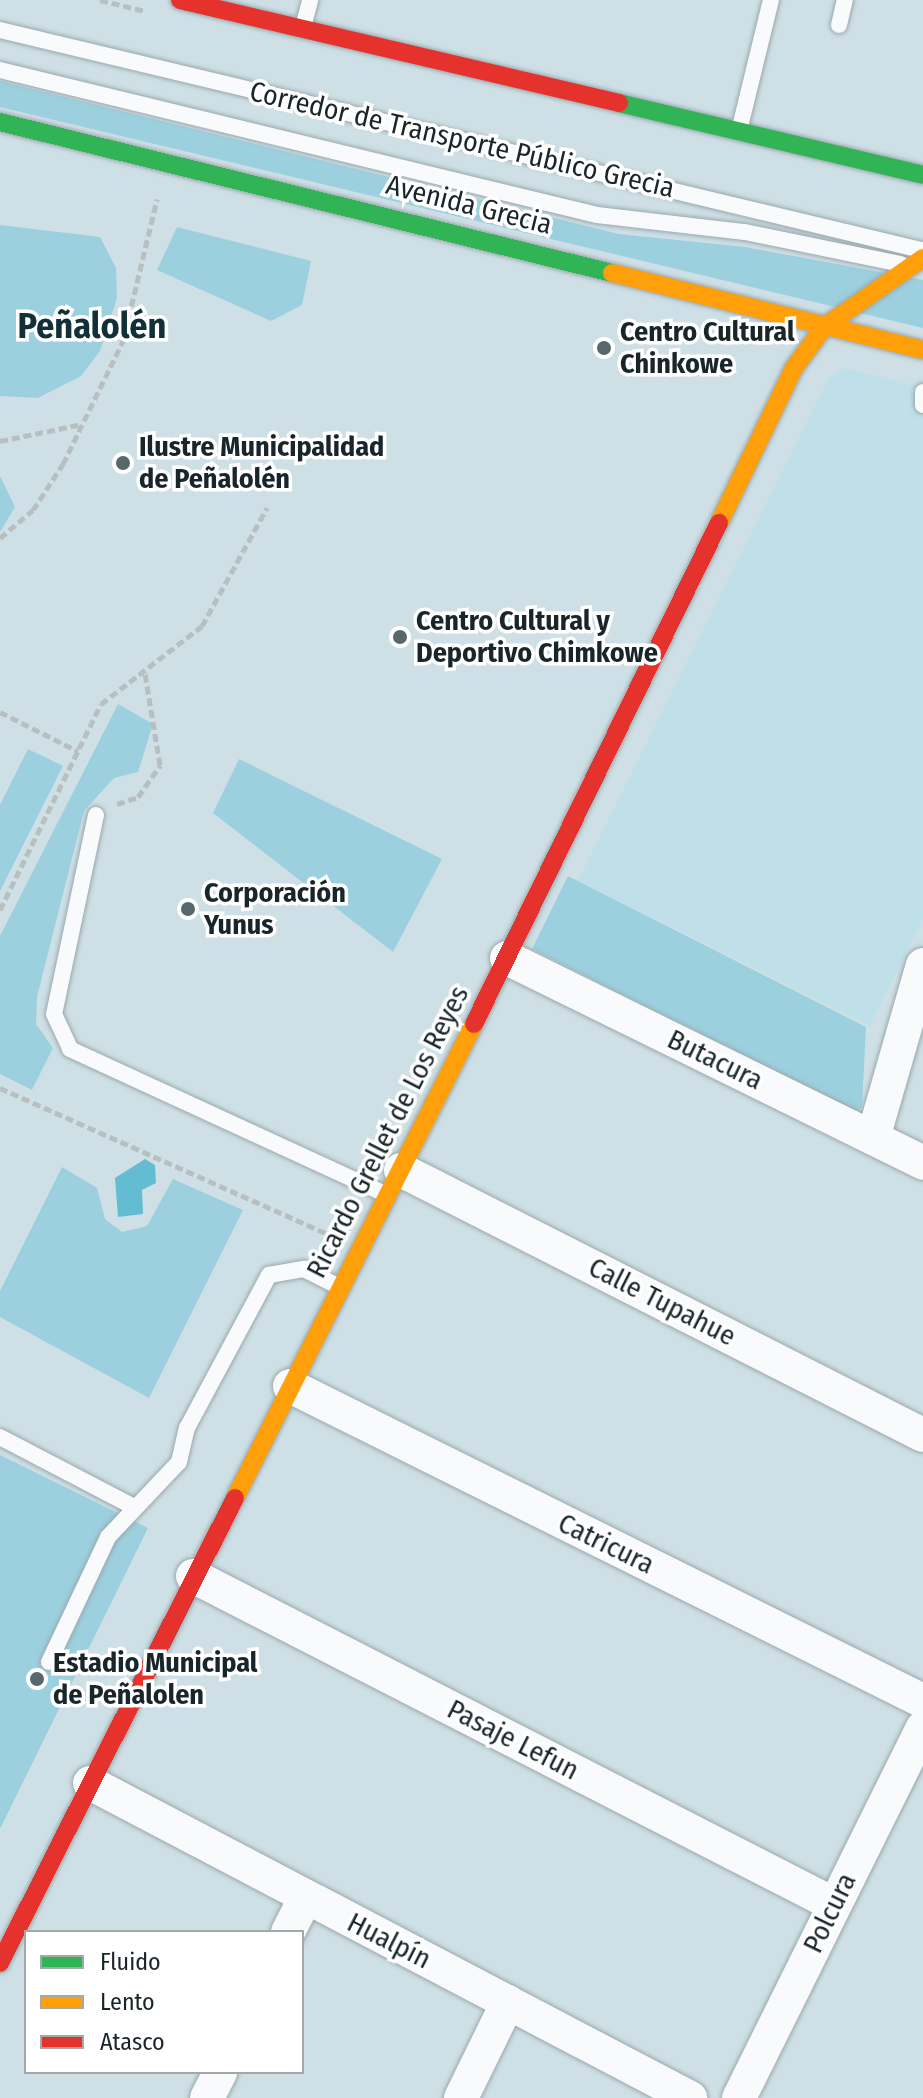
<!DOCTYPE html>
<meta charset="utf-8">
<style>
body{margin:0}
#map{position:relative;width:923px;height:2098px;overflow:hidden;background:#cee0e6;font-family:"Fira Sans Condensed",sans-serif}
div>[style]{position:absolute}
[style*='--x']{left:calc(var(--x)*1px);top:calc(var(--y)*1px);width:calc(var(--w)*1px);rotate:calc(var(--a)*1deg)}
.built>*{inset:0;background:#bfdfe9}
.green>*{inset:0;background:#9cd0df}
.water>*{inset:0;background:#64bcd3}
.path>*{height:5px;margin-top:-2.5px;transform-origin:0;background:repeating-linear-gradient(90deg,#b8bfc1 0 8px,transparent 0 12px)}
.roads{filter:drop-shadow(0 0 2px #9aa8ad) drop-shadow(0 0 2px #9aa8ad)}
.lane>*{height:16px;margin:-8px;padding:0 8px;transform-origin:8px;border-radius:8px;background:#f8fafb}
.street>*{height:34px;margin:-17px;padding:0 17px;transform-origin:17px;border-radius:17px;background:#f8fafb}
.fast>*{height:18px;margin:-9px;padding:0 9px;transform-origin:9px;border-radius:9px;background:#30b455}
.slow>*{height:18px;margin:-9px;padding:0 9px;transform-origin:9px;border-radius:9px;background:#ff9f0a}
.jam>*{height:18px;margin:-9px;padding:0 9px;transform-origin:9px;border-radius:9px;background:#e5322d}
.dots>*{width:22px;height:22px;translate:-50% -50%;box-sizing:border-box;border:4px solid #fff;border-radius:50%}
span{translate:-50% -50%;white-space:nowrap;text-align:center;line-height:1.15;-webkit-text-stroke:7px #fff;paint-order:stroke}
.street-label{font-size:28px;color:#192629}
.poi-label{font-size:28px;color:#192629;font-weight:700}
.left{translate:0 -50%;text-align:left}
.district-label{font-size:36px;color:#123038;font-weight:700}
.legend{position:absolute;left:24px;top:1930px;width:280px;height:144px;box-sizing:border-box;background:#fff;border:2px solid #a3a8a9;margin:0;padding:10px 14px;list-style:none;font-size:24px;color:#192629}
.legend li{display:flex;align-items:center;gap:16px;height:40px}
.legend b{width:40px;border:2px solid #a3a8a9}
</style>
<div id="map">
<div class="built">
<i style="clip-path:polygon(846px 368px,923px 387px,923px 919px,870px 1026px,578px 881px,830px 376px)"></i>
</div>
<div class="green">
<i style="clip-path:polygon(0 81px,619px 234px,745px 247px,923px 280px,923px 328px,0 107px)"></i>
<i style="clip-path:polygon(0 225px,100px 237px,116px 268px,117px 298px,100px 351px,81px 376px,38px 398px,0 396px)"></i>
<i style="clip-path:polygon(177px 227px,311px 261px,302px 305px,271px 321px,157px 270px)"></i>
<i style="clip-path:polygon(0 476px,15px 507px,0 532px)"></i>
<i style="clip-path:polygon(118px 704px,153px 724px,138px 772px,114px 778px,84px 811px,37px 997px,36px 1024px,53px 1048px,32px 1090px,0 1074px,0 936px)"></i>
<i style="clip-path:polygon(28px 749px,63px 766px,0 891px,0 805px)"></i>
<i style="clip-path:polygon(239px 759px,442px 859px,393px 952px,213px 813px)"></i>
<i style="clip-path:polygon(568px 876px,866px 1027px,862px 1106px,856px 1112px,532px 949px)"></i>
<i style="clip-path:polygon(62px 1167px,97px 1188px,105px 1219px,122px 1232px,147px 1226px,173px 1179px,243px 1210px,149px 1398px,0 1317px,0 1291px)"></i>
<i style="clip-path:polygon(0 1455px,148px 1528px,0 1829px)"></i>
</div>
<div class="water">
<i style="clip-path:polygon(145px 1159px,155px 1165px,156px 1183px,142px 1190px,143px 1214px,118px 1217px,115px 1178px)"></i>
</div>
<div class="path">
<i style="--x:100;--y:0;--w:46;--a:13.7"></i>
<i style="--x:0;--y:441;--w:84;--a:-11.7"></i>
<i style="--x:0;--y:538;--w:43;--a:-40.3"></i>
<i style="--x:33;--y:510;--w:55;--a:-56.9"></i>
<i style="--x:63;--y:464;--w:137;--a:-64"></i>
<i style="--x:123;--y:341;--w:146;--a:-76.5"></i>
<i style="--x:0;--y:712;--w:87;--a:26.6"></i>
<i style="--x:117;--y:804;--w:22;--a:-18"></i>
<i style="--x:138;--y:797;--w:39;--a:-55"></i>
<i style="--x:160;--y:765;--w:93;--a:-99.3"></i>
<i style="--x:0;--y:910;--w:229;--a:-63.9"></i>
<i style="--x:101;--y:704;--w:128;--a:-37.7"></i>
<i style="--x:202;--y:626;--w:135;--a:-61.2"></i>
<i style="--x:0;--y:1088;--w:357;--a:24"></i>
</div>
<div class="roads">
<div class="lane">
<i style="--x:839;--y:25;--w:26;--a:-77"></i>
<i style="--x:303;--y:27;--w:28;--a:-75"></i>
<i style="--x:0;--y:30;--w:947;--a:13.43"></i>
<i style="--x:0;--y:70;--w:614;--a:13.65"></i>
<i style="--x:597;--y:215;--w:149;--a:6.6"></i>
<i style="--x:745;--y:232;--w:159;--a:11.6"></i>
<i style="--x:739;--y:131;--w:135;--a:-76.3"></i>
<i style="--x:923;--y:392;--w:13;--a:90"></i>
<i style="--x:96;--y:815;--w:203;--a:101.9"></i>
<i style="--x:54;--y:1014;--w:38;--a:65"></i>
<i style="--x:70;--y:1049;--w:349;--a:24.7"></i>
<i style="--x:0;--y:1437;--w:151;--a:27.6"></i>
<i style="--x:49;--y:1662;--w:138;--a:-64.7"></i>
<i style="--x:108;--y:1537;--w:103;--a:-46.6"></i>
<i style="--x:179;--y:1462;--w:35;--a:-77"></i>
<i style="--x:187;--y:1428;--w:174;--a:-61.8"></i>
<i style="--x:269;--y:1275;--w:36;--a:-10"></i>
<i style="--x:304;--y:1269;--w:39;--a:27"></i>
</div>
<div class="street">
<i style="--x:507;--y:958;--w:464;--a:26.2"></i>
<i style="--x:873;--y:1138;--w:180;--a:-73.9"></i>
<i style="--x:401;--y:1170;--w:585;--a:26.92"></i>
<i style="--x:290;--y:1386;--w:707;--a:26.46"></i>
<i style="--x:193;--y:1576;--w:719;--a:27.14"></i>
<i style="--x:90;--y:1783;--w:678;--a:27.7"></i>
<i style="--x:288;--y:1932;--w:38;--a:-63"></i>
<i style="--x:207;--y:2098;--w:29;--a:-63"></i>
<i style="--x:461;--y:2098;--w:107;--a:-63.9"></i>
<i style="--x:739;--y:2098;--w:413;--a:-63.6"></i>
</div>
<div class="fast">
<i style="--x:619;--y:103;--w:312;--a:13.3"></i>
<i style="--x:0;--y:122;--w:630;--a:13.86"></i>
</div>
<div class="slow">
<i style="--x:612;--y:273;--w:320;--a:13.9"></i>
<i style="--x:719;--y:523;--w:172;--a:-64.2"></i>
<i style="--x:794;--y:368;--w:51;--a:-53.8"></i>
<i style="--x:824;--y:327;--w:121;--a:-34.9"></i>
<i style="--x:235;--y:1498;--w:531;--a:-63.24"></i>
</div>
<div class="jam">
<i style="--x:180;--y:0;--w:451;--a:13.2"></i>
<i style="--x:474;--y:1024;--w:558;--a:-63.94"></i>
<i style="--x:0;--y:1963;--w:521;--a:-63.19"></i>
</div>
</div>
<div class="dots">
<i style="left:604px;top:348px;background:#58676b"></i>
<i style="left:123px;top:463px;background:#58676b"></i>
<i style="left:400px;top:637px;background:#58676b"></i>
<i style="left:188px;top:909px;background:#58676b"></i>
<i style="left:37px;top:1679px;background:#58676b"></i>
</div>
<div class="street-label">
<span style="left:462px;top:140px;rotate:13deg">Corredor de Transporte Público Grecia</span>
<span style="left:469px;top:205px;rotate:14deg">Avenida Grecia</span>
<span style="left:715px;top:1060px;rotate:26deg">Butacura</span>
<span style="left:388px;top:1132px;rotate:-63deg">Ricardo Grellet de Los Reyes</span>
<span style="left:662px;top:1302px;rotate:27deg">Calle Tupahue</span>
<span style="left:606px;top:1544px;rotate:26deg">Catricura</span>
<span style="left:513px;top:1740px;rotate:27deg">Pasaje Lefun</span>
<span style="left:830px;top:1913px;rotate:-64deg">Polcura</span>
<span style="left:389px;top:1941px;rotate:27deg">Hualpín</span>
</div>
<div class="poi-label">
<span class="left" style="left:620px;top:348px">Centro Cultural<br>Chinkowe</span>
<span class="left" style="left:139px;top:463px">Ilustre Municipalidad<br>de Peñalolén</span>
<span class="left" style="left:416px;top:637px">Centro Cultural y<br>Deportivo Chimkowe</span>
<span class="left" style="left:204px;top:909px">Corporación<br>Yunus</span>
<span class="left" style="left:53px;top:1679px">Estadio Municipal<br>de Peñalolen</span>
</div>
<div class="district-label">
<span style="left:92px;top:327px">Peñalolén</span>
</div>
<ul class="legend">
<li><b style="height:10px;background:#30b455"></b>Fluido</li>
<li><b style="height:10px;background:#ff9f0a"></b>Lento</li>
<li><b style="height:10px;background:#e5322d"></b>Atasco</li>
</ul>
</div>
